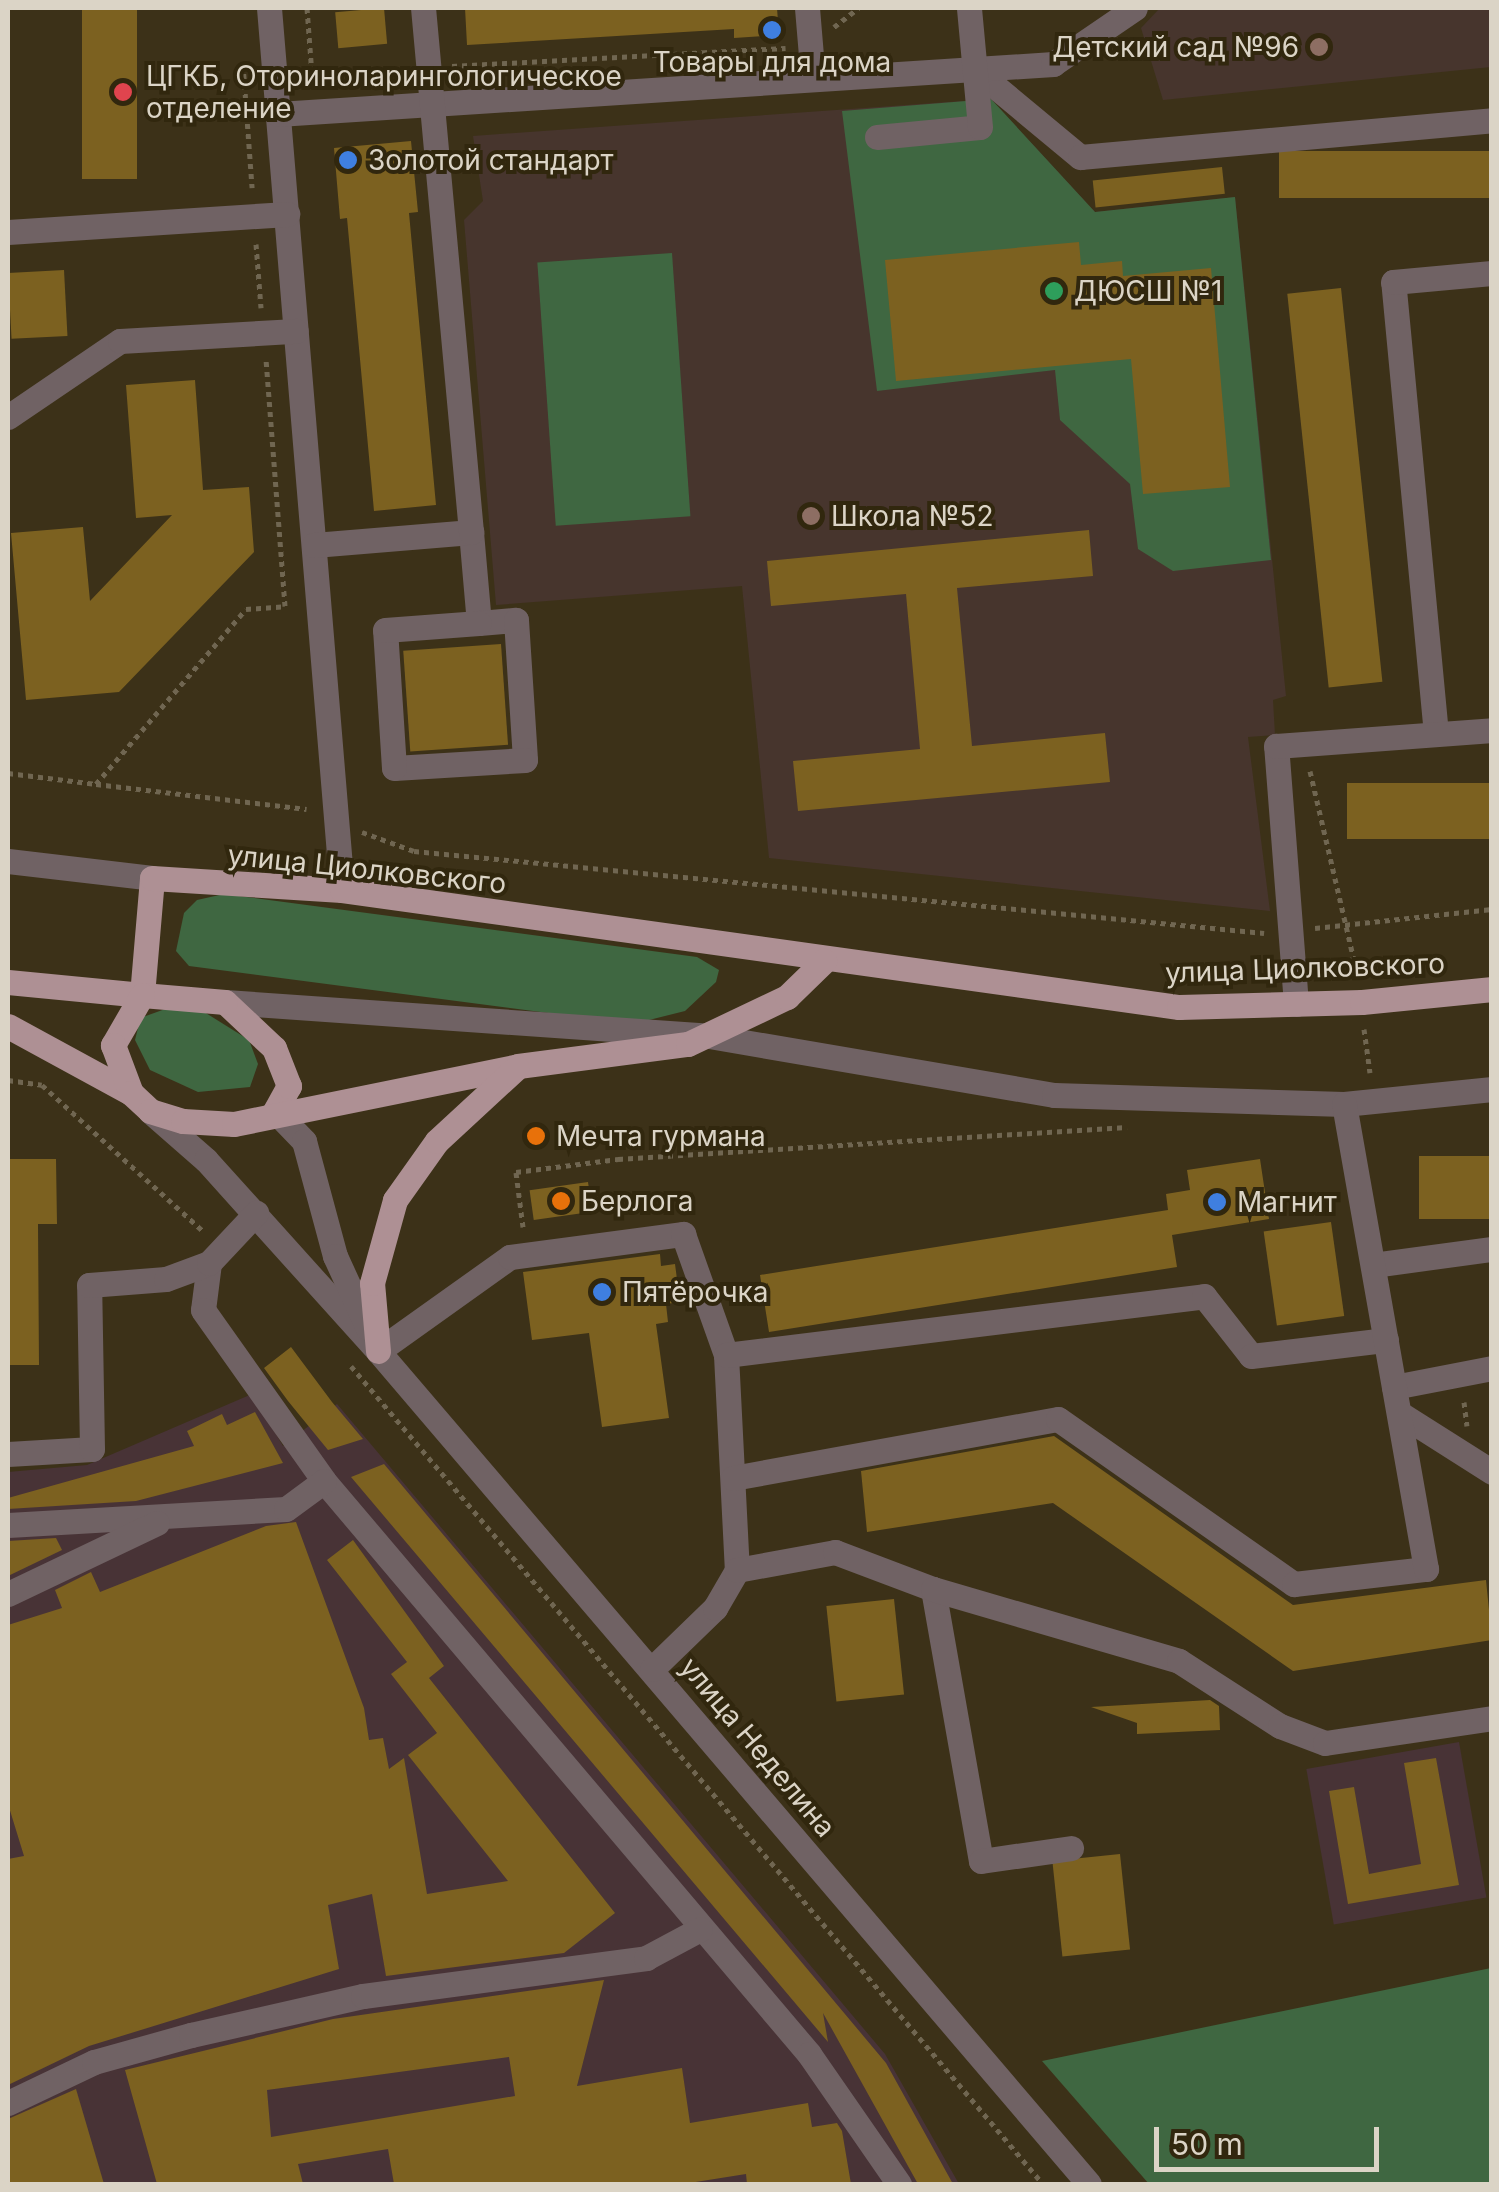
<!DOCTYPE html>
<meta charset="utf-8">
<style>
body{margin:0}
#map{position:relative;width:1499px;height:2192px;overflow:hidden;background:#3c3118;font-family:Inter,sans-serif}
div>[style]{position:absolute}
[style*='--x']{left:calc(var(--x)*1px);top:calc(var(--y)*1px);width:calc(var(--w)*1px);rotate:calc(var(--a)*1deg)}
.industrial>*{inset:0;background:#483336;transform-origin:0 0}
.education>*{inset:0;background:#47352d}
.green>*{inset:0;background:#3f6741;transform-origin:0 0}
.building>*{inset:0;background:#7c6120;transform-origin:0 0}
.path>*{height:5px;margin-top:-2.5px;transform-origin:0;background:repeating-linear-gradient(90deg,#706651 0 5px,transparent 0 10px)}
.minor>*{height:25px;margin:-12.5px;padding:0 12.5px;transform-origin:12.5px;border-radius:12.5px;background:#706264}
.major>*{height:25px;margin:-12.5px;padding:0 12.5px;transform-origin:12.5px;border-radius:12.5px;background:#ae9094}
.dots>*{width:28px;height:28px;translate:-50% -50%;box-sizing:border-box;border:5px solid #31270e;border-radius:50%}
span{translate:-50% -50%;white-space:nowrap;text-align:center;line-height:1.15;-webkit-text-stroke:8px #31270e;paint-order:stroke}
.poi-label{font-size:28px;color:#dbd4c6}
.right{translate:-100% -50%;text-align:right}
.left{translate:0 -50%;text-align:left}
.street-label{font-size:28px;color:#dbd4c6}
.frame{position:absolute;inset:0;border:10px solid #dbd4c6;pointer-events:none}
.scale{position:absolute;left:1154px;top:2127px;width:225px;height:45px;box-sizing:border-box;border:5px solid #dbd4c6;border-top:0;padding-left:12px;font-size:30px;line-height:35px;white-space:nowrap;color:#dbd4c6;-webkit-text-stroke:8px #31270e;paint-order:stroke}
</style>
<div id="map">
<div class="industrial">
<i style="clip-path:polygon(252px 1394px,283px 1446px,337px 1404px,885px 2054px,959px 2184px,8px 2184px,8px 1472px,87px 1465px)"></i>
<i style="left:1459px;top:1742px;width:158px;height:155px;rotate:80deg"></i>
</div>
<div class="education">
<i style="clip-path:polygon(1160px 8px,1491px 8px,1491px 67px,1163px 100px,1141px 28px)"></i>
<i style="clip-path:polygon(991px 99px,1095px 212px,1235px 197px,1286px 696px,1273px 700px,1275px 735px,1248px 737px,1270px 911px,769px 858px,742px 586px,496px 605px,464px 220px,483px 201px,473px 136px)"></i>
</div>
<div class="green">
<i style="clip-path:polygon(991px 99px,1095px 212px,1235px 197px,1271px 560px,1173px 571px,1138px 549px,1130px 484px,1060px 420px,1055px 370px,877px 391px,842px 111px)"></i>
<i style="left:672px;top:253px;width:264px;height:135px;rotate:86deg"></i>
<i style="clip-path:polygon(224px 894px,697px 957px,719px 970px,716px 982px,685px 1011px,633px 1024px,189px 966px,176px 951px,184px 913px,197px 900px)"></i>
<i style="clip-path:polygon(168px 1008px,201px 1010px,249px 1040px,258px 1064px,250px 1087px,198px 1092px,150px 1070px,135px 1040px,138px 1028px,143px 1017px)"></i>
<i style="clip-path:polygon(1491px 1968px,1491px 2184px,1149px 2184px,1042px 2061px)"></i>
</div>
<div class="building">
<i style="left:82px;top:8px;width:55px;height:171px"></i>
<i style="left:384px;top:8px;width:36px;height:49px;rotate:85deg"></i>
<i style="clip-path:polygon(465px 8px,777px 8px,779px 35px,734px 38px,734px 29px,467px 45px)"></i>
<i style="clip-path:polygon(411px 141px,418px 212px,409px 213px,436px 505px,374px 511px,347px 218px,340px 219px,334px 148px)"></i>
<i style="left:1492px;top:151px;width:47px;height:213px;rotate:90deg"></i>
<i style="left:1222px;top:167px;width:27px;height:130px;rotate:84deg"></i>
<i style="clip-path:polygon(1079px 242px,1081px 265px,1122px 261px,1123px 276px,1211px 268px,1230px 487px,1143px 494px,1131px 359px,896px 381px,885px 260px)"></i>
<i style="left:64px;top:270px;width:66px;height:56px;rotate:87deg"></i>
<i style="left:1341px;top:288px;width:396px;height:54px;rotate:84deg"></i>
<i style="clip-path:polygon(195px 380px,203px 490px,249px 487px,254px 552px,119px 692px,26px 700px,11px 533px,83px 527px,90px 601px,172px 515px,136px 518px,126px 385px)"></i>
<i style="clip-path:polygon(1089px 530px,1093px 576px,957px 588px,972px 746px,1105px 733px,1110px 782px,798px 811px,793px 761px,920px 749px,906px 594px,771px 606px,767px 561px)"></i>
<i style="left:501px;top:644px;width:101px;height:98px;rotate:86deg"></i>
<i style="left:1492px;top:783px;width:56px;height:145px;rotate:90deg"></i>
<i style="left:1492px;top:1156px;width:63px;height:73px;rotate:90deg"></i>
<i style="clip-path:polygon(8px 1159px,56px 1159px,57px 1224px,38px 1224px,39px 1365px,8px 1365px)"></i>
<i style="clip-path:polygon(1260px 1159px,1269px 1219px,1172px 1235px,1177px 1267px,769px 1332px,760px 1275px,1168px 1210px,1166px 1194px,1190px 1190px,1187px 1170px)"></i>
<i style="left:588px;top:1182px;width:30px;height:59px;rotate:82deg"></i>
<i style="left:1331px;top:1222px;width:95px;height:68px;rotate:82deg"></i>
<i style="clip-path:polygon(660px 1254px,661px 1266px,675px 1264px,680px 1302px,666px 1304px,668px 1322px,656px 1324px,669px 1418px,602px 1427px,589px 1333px,532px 1340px,523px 1272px)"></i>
<i style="clip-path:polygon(291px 1347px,332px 1402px,363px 1439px,328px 1450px,288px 1401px,264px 1368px)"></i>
<i style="clip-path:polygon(255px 1412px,283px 1463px,136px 1501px,8px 1509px,8px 1498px,194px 1446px,187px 1431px,222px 1414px,227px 1425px)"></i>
<i style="clip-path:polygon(1054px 1436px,1293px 1605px,1486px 1580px,1492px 1640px,1293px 1671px,1053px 1503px,867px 1532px,861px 1471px)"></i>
<i style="clip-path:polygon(384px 1464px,886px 2063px,953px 2184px,918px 2184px,823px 2013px,828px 2042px,351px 1477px)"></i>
<i style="clip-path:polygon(296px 1522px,364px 1708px,369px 1740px,383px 1738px,389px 1769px,404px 1758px,427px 1894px,508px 1881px,408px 1755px,437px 1733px,391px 1674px,407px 1662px,327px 1560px,353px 1540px,444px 1666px,429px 1678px,615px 1913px,564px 1953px,386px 1976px,372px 1894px,328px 1905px,339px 1969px,89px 2046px,8px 2085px,8px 1859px,24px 1856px,8px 1804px,8px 1625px,62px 1608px,55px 1590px,91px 1572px,100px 1592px,266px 1526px)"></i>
<i style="clip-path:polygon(56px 1538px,62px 1550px,8px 1576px,8px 1541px)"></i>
<i style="left:894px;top:1599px;width:96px;height:68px;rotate:84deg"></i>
<i style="clip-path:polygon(1210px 1700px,1219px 1706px,1220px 1730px,1137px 1734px,1137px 1723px,1091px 1707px)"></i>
<i style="clip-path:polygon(1436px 1758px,1459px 1885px,1348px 1904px,1329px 1791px,1354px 1787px,1369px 1874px,1421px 1864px,1404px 1763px)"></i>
<i style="left:1120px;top:1854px;width:96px;height:68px;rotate:84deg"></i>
<i style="clip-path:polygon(evenodd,604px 1980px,577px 2086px,682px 2068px,690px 2123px,808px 2103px,812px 2127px,837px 2123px,842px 2131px,851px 2184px,747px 2184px,746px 2174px,683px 2184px,394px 2184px,388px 2149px,298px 2164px,303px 2184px,157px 2184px,125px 2070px,333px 2019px,604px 1980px,509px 2057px,515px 2096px,271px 2137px,267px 2090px,509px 2057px)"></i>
<i style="clip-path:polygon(76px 2089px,104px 2184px,8px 2184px,8px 2119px)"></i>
</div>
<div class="path">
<i style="--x:307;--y:8;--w:66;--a:85.7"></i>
<i style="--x:312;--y:74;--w:89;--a:-3.2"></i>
<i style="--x:834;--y:27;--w:31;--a:-38"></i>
<i style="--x:243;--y:64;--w:124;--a:85.8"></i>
<i style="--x:452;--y:66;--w:334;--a:-3.1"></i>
<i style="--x:256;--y:244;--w:64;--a:85.5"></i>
<i style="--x:1310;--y:771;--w:199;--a:76.9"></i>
<i style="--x:8;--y:773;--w:89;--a:7.1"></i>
<i style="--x:96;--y:784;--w:230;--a:-49.4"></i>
<i style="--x:246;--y:609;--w:39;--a:-4"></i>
<i style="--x:285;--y:606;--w:248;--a:-94.4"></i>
<i style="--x:96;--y:784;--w:212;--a:6.8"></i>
<i style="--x:362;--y:832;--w:55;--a:20.1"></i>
<i style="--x:414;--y:851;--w:854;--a:5.51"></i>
<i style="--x:1315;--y:928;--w:178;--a:-6.1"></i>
<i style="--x:1364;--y:1029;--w:44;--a:82.2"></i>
<i style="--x:8;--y:1080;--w:34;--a:8"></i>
<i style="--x:42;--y:1085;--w:216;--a:42.2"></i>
<i style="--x:523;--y:1227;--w:55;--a:-97.3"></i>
<i style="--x:516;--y:1172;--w:103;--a:-7.3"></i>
<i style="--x:618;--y:1159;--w:510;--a:-3.6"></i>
<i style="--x:351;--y:1366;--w:1071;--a:49.77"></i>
<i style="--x:1464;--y:1402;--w:24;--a:83"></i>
</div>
<div class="minor">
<i style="--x:269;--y:8;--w:885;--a:85.27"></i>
<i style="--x:807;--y:8;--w:71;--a:85.2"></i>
<i style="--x:974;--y:69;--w:138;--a:39.7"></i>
<i style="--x:1080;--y:157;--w:414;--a:-5.1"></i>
<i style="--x:278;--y:114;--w:777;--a:-3.69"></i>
<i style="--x:1053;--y:64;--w:99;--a:-34.3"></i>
<i style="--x:877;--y:137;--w:103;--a:-5.5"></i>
<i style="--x:980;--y:127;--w:120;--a:-95.3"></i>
<i style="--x:8;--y:232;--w:280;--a:-3.7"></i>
<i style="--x:8;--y:417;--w:135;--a:-34.2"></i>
<i style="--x:120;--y:341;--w:176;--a:-3.3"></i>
<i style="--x:471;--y:532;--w:91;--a:85"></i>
<i style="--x:479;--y:623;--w:37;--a:-5"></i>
<i style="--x:516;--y:620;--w:140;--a:86.3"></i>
<i style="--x:525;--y:760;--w:131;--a:176.5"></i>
<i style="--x:394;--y:768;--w:138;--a:-93.7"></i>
<i style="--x:385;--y:630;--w:94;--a:-4.3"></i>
<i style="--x:314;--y:545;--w:158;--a:-4.7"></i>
<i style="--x:471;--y:532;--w:526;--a:-95.23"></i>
<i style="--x:1436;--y:734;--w:454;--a:-95.4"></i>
<i style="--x:1393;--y:282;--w:99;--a:-5.2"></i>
<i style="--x:8;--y:861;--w:145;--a:6.7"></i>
<i style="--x:225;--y:1002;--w:485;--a:4"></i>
<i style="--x:709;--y:1036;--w:350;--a:9.7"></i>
<i style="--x:1054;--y:1095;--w:290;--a:1.8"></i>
<i style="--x:1344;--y:1104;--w:149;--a:-5.8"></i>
<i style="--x:1296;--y:1004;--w:259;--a:-94.4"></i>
<i style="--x:1276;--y:746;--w:217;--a:-4.2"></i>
<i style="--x:150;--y:1111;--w:74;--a:41.2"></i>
<i style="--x:206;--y:1160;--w:257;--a:48"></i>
<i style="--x:378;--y:1351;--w:1095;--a:49.52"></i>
<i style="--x:275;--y:1111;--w:42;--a:46"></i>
<i style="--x:304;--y:1141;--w:119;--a:74.9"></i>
<i style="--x:335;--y:1256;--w:79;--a:65.4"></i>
<i style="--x:209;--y:1263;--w:47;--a:97.3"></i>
<i style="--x:203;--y:1310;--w:209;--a:54.7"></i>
<i style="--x:324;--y:1481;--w:751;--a:49.75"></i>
<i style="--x:809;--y:2054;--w:158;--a:55.3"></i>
<i style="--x:1373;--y:1265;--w:120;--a:-7.7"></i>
<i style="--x:378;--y:1351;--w:162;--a:-35.5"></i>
<i style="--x:510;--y:1257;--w:175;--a:-7.6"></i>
<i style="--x:683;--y:1234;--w:128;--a:70.4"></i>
<i style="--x:726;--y:1355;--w:215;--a:87.1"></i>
<i style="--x:726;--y:1355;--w:482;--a:-7"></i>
<i style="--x:1204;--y:1296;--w:76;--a:51.9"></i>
<i style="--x:1251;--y:1356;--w:136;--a:-6.8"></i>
<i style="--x:1394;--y:1387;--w:100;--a:-11"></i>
<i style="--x:1399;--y:1413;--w:110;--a:32.4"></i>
<i style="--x:8;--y:1454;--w:84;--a:-3.4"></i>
<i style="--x:92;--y:1449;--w:164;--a:-91"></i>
<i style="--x:89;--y:1285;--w:77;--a:-4.5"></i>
<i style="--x:166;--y:1279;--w:46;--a:-20.4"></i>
<i style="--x:209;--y:1263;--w:69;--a:-46.8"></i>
<i style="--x:733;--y:1478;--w:330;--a:-10.3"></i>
<i style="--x:1058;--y:1419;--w:288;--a:35"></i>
<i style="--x:1294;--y:1584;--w:133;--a:-6.5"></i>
<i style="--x:1426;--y:1569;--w:472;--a:-100"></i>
<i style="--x:8;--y:1525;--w:278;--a:-3.3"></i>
<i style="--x:286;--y:1509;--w:47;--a:-36.4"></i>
<i style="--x:933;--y:1589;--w:276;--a:80"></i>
<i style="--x:981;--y:1861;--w:91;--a:-8.2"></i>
<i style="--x:8;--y:1594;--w:165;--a:-25.5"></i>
<i style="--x:652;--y:1669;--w:88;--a:-44.1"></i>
<i style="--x:715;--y:1608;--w:44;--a:-59.9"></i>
<i style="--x:737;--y:1570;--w:100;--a:-10.4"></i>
<i style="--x:835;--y:1552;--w:105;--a:20.7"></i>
<i style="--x:933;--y:1589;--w:256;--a:16.3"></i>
<i style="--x:1179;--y:1661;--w:120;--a:32.8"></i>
<i style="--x:1280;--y:1726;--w:48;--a:20.7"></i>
<i style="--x:1325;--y:1743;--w:169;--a:-8.5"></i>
<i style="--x:8;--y:2103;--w:95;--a:-25.5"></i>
<i style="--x:94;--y:2062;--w:101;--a:-15.6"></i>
<i style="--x:191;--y:2035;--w:176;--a:-12.8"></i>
<i style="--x:363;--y:1996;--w:286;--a:-7.6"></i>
<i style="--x:646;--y:1958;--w:61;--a:-28.2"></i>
</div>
<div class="major">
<i style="--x:8;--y:982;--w:135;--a:5.5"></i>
<i style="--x:142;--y:995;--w:117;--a:-85.1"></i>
<i style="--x:152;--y:878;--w:190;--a:3.6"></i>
<i style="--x:342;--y:890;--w:845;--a:7.96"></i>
<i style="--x:1179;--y:1007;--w:183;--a:-1.6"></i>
<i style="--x:1362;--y:1002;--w:131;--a:-5.7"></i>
<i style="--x:8;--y:1026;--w:140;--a:28.6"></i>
<i style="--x:275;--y:1111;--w:29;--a:-61"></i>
<i style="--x:289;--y:1086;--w:41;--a:-111.5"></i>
<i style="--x:274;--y:1048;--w:67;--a:-136.8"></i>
<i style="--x:225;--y:1002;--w:83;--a:-175.2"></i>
<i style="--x:142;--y:995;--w:58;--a:120.1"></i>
<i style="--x:113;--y:1045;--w:51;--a:69.4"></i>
<i style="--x:131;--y:1093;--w:26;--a:43"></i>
<i style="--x:150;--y:1111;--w:34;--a:17"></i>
<i style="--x:183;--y:1121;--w:51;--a:3.4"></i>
<i style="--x:234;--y:1124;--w:290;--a:-11.5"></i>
<i style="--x:518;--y:1066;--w:171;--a:-7.4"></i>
<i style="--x:688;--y:1044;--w:110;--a:-25.4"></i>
<i style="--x:787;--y:997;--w:52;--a:-44.2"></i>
<i style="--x:378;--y:1351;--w:68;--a:-95"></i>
<i style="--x:372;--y:1283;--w:86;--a:-74.5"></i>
<i style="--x:395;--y:1200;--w:72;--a:-54.6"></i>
<i style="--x:437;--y:1141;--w:108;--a:-42.7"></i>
</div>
<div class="dots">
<i style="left:772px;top:30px;background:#3f7fe0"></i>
<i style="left:1319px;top:47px;background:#8d6e63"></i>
<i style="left:123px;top:92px;background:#e0444e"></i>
<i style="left:348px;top:160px;background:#3f7fe0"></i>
<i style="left:1054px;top:291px;background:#2e9e5b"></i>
<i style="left:811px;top:516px;background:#8d6e63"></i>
<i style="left:536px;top:1136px;background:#e8710a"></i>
<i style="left:561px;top:1201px;background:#e8710a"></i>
<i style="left:1217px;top:1202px;background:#3f7fe0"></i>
<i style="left:602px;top:1292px;background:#3f7fe0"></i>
</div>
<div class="poi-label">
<span class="right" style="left:1299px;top:47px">Детский сад №96</span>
<span style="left:772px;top:62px">Товары для дома</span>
<span class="left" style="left:146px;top:92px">ЦГКБ, Оториноларингологическое<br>отделение</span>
<span class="left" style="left:368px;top:160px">Золотой стандарт</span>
<span class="left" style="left:1074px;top:291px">ДЮСШ №1</span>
<span class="left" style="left:831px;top:516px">Школа №52</span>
<span class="left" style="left:556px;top:1136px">Мечта гурмана</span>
<span class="left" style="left:581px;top:1201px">Берлога</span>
<span class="left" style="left:1237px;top:1202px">Магнит</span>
<span class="left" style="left:622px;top:1292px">Пятёрочка</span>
</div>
<div class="street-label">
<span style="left:367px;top:869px;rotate:6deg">улица Циолковского</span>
<span style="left:1305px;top:968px;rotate:-2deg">улица Циолковского</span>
<span style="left:758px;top:1747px;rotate:50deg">улица Неделина</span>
</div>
<div class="frame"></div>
<div class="scale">50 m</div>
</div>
